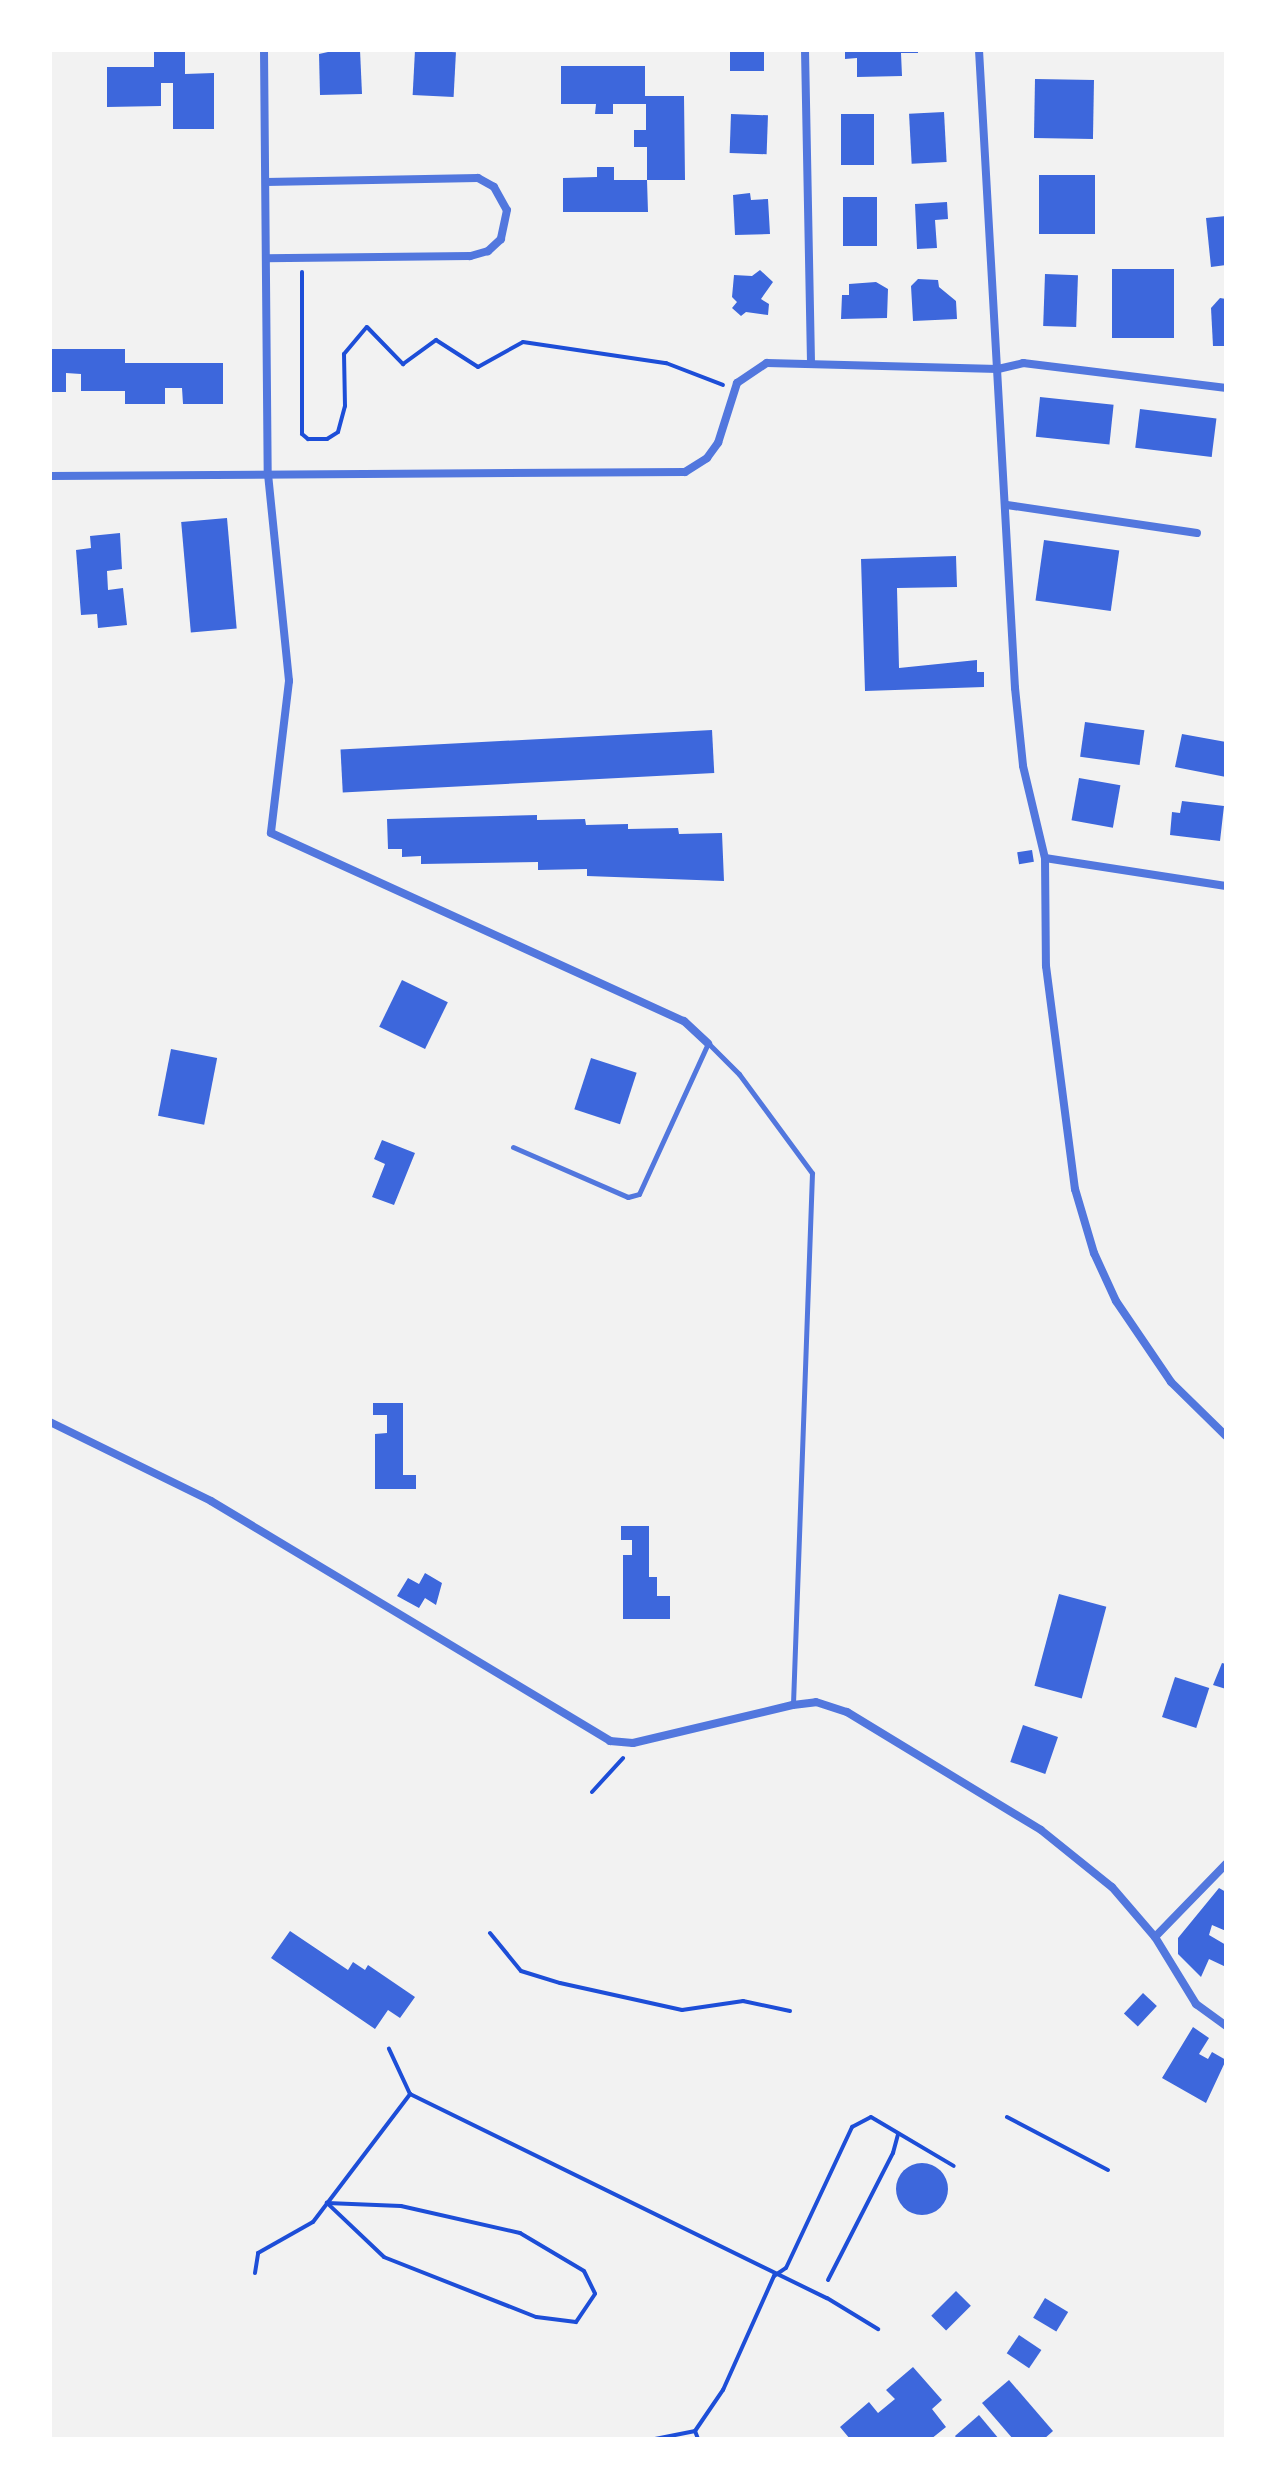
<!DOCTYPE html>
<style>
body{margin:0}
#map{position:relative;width:1276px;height:2489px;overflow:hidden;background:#f2f2f2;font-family:"Nunito Sans",sans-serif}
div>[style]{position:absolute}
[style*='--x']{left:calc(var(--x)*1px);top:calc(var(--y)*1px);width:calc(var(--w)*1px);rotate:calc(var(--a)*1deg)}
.building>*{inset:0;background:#3d67dc;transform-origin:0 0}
.round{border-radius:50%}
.path>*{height:4px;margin:-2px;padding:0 2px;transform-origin:2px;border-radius:2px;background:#1d4ed8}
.service>*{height:5px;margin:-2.5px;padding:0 2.5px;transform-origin:2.5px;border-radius:2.5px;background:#5277de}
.minor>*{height:8px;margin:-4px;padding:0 4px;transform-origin:4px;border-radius:4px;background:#5277de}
span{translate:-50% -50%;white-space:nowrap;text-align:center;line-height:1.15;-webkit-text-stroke:6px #fff;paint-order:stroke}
.frame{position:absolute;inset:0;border:52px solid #fff;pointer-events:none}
</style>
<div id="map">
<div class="building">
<i style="clip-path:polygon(154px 50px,185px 50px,185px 74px,214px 73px,214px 129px,173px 129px,173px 83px,161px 83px,161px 106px,107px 107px,107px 67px,154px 67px)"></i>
<i style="clip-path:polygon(337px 50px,360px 50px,362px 94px,320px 95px,319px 54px)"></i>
<i style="left:415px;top:50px;width:41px;height:45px;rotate:3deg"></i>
<i style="left:730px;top:50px;width:34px;height:21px"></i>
<i style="clip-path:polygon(845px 50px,918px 50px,918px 53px,901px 53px,902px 76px,857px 77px,857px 58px,845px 59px)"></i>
<i style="clip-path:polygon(561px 66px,645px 66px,645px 96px,684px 96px,685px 180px,647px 180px,647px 147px,634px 147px,634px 130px,646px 130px,646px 104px,613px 104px,613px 114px,595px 114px,596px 104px,561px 104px)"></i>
<i style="left:1035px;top:79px;width:59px;height:59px;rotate:1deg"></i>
<i style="left:944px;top:112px;width:50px;height:35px;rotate:87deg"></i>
<i style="left:731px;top:114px;width:37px;height:39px;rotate:2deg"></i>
<i style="left:841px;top:114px;width:33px;height:51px"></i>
<i style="clip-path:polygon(597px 167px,614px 167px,614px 180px,647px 180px,648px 212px,563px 212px,563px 178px,597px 177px)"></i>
<i style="left:1095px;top:175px;width:59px;height:56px;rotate:90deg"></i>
<i style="clip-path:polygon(750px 193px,751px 200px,768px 199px,770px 234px,735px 235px,733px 195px)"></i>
<i style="left:843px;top:197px;width:34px;height:49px"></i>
<i style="clip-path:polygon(947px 202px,948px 219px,935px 220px,937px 248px,917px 249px,915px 204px)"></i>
<i style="clip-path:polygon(1226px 216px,1226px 265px,1211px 267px,1206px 218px)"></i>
<i style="left:1112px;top:269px;width:62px;height:69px"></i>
<i style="clip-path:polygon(760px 270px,773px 282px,761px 299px,769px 304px,768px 315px,746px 312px,741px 316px,732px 308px,737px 302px,732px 297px,734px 275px,752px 276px)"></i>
<i style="left:1045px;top:274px;width:33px;height:52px;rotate:2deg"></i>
<i style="clip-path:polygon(918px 279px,938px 280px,939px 287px,956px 301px,957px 319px,913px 321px,911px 286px)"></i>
<i style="clip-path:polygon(876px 282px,888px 289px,887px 318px,841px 319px,842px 295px,849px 295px,849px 284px)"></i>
<i style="clip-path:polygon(1220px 298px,1226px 299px,1226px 346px,1213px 346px,1211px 308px)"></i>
<i style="clip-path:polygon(50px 349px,125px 349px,125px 363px,223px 363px,223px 404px,183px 404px,182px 388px,165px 388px,165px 404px,125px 404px,125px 391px,81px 391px,81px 374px,66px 373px,66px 392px,50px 392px)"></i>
<i style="left:1040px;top:397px;width:74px;height:40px;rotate:6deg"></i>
<i style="left:1140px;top:409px;width:77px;height:39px;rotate:7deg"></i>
<i style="left:227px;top:518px;width:111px;height:46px;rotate:85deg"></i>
<i style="clip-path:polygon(120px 533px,122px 569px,107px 571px,108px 590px,123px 588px,127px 625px,98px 628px,97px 614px,81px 615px,76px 550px,91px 548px,90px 536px)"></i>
<i style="left:1044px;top:540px;width:76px;height:61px;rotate:8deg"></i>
<i style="clip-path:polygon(956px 556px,957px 587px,897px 588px,899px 668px,977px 660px,977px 672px,984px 672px,984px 687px,865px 691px,861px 559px)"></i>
<i style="left:1085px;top:722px;width:60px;height:35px;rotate:8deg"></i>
<i style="left:712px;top:730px;width:43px;height:372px;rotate:87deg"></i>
<i style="clip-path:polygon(1182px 734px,1226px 742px,1226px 777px,1175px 767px)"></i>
<i style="left:1079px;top:778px;width:42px;height:43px;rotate:10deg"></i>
<i style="clip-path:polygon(1182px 801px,1224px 806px,1220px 841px,1170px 835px,1172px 812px,1180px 813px)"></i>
<i style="clip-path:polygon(537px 815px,537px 820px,585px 819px,586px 825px,628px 824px,628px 829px,678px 828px,679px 834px,722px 833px,724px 881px,587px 876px,587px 869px,538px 870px,538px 862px,421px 864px,421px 856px,402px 857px,402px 849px,388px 849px,387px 819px)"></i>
<i style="left:1032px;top:850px;width:12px;height:15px;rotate:81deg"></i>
<i style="left:402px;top:980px;width:51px;height:52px;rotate:26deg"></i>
<i style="left:171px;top:1049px;width:47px;height:68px;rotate:11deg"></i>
<i style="left:591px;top:1058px;width:48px;height:54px;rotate:18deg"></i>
<i style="clip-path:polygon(382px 1140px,415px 1153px,394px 1205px,372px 1197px,385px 1164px,374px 1159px)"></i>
<i style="clip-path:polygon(373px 1403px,403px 1403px,403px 1475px,416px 1475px,416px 1489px,375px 1489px,375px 1434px,387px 1433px,387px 1415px,373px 1415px)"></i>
<i style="clip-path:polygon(621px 1526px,649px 1526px,649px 1577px,657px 1577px,657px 1596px,670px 1596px,670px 1619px,623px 1619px,623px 1555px,632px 1555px,632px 1540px,621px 1540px)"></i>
<i style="clip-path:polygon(425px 1573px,442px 1583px,436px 1605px,425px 1598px,419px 1608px,397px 1596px,408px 1578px,419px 1584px)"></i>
<i style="left:1059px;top:1594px;width:49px;height:95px;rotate:15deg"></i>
<i style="clip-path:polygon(1222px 1663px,1226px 1664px,1226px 1689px,1213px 1685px)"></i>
<i style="left:1175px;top:1677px;width:36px;height:42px;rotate:18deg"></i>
<i style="left:1023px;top:1725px;width:37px;height:39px;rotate:19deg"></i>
<i style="clip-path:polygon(1219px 1888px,1226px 1892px,1226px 1931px,1212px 1925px,1209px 1935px,1226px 1945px,1226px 1967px,1209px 1959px,1201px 1977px,1178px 1954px,1178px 1938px)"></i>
<i style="clip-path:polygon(290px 1931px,348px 1970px,353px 1962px,365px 1970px,368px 1965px,415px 1997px,400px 2018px,388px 2010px,375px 2029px,271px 1958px)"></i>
<i style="left:1143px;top:1993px;width:19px;height:28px;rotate:43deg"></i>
<i style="clip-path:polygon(1193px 2027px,1209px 2038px,1199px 2054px,1208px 2059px,1212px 2052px,1226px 2060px,1206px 2103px,1162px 2078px)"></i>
<i class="round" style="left:896px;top:2163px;width:52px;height:52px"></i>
<i style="left:956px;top:2291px;width:21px;height:35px;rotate:45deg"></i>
<i style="left:1045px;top:2298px;width:27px;height:23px;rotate:31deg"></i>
<i style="left:1019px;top:2335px;width:27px;height:22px;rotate:34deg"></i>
<i style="clip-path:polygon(913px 2367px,942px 2400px,932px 2409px,946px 2427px,931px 2439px,850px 2439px,840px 2427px,869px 2402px,878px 2413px,895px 2399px,886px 2390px)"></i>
<i style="clip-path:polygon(1009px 2380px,1053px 2431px,1044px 2439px,1013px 2439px,982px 2403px)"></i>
<i style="clip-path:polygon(979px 2415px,999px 2439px,957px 2439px,955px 2436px)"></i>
</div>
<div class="path">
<i style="--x:302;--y:272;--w:162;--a:90"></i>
<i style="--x:302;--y:434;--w:8;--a:40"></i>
<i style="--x:308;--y:439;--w:19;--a:0"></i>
<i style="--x:327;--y:439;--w:13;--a:-32"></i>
<i style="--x:338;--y:432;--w:27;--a:-75"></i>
<i style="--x:345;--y:406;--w:52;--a:-91.1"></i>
<i style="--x:344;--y:354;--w:35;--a:-50"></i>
<i style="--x:367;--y:327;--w:52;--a:45.8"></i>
<i style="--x:403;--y:364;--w:41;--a:-36"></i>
<i style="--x:436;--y:340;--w:50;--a:32.7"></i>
<i style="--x:478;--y:367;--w:51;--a:-29.1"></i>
<i style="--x:523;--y:342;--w:145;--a:8.4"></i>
<i style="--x:666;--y:363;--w:61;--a:21.1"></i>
<i style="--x:592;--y:1792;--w:46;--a:-47.6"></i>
<i style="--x:490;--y:1933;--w:49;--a:50.8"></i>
<i style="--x:521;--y:1971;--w:41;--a:17.1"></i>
<i style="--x:560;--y:1983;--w:125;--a:12.5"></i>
<i style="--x:682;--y:2010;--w:62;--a:-8.4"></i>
<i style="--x:743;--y:2001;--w:48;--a:12"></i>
<i style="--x:410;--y:2094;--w:464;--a:26.1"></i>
<i style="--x:827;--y:2298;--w:60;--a:31.3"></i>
<i style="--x:1007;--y:2117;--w:114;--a:27.7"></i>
<i style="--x:327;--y:2203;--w:74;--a:2.3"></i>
<i style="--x:401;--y:2206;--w:122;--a:12.8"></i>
<i style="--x:520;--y:2233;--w:74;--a:30.7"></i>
<i style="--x:584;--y:2271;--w:25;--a:64"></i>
<i style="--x:595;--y:2294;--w:34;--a:124"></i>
<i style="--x:576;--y:2322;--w:40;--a:-172.9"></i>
<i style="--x:536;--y:2317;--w:163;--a:-158.5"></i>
<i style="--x:384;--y:2257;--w:79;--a:-136.5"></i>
<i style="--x:255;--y:2273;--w:20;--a:-81"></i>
<i style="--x:258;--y:2253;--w:63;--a:-29.4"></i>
<i style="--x:313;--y:2222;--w:161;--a:-52.8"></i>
<i style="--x:410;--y:2094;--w:50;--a:-115"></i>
<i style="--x:828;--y:2280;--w:143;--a:-62.9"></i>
<i style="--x:893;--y:2153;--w:20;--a:-75"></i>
<i style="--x:695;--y:2431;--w:9;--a:69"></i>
<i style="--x:655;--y:2439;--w:41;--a:-11.3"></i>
<i style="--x:695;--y:2431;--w:50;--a:-55.7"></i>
<i style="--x:723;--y:2390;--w:125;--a:-65.9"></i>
<i style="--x:774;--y:2276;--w:14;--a:-34"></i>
<i style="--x:786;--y:2268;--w:156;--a:-64.9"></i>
<i style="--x:852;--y:2127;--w:21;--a:-28"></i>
<i style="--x:871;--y:2117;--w:96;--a:30.6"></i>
</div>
<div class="service">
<i style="--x:513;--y:1147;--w:125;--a:23.5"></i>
<i style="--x:628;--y:1197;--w:11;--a:-15"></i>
<i style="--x:639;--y:1194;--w:166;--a:-65.4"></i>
<i style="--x:708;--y:1043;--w:44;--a:45"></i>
<i style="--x:739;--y:1074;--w:123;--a:53.6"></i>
<i style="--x:812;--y:1173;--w:532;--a:92.05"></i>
</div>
<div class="minor">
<i style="--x:264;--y:50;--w:424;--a:89.5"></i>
<i style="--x:268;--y:474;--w:208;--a:84.2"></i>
<i style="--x:289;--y:681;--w:153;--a:96.8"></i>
<i style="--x:271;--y:833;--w:454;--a:24.5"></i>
<i style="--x:684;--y:1021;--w:33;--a:43"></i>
<i style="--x:805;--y:50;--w:313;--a:88.9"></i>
<i style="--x:979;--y:50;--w:639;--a:86.77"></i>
<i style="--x:1015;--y:688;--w:78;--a:84.1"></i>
<i style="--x:1023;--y:766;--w:95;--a:76.6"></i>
<i style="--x:1045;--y:858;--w:108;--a:89.5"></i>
<i style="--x:1046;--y:966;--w:225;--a:82.6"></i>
<i style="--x:1075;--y:1189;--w:67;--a:73.5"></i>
<i style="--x:1094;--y:1253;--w:53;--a:65.4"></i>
<i style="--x:1116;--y:1301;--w:98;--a:55.8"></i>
<i style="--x:1171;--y:1382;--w:77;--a:44.5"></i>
<i style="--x:266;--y:182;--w:212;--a:-1.1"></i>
<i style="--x:478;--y:178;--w:18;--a:29"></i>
<i style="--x:494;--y:187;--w:26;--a:61"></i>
<i style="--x:507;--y:210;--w:30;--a:102"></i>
<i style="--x:501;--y:239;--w:18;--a:137"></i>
<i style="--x:488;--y:251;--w:19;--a:164"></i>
<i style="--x:470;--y:256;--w:204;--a:179.4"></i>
<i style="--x:50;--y:476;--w:635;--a:-0.36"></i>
<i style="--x:685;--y:472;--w:26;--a:-32"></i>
<i style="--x:707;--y:458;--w:19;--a:-54"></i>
<i style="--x:718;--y:443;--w:63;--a:-72.4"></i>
<i style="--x:737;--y:383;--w:36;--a:-34"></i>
<i style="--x:767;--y:363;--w:231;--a:1.5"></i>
<i style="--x:998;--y:369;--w:26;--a:-13"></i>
<i style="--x:1023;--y:363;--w:205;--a:7"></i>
<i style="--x:1007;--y:505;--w:192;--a:8.4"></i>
<i style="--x:1045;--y:858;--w:183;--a:8.8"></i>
<i style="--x:50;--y:1422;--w:179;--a:26.1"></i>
<i style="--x:211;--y:1501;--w:466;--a:31"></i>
<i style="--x:610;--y:1741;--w:23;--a:5"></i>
<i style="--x:633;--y:1743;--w:164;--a:-13.4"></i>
<i style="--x:793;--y:1705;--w:23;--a:-7"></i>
<i style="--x:816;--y:1702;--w:33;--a:18"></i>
<i style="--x:847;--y:1712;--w:227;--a:31.3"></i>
<i style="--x:1041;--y:1830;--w:91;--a:38.8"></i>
<i style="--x:1112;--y:1887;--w:66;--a:49.3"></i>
<i style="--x:1155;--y:1937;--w:79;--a:58.5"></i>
<i style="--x:1196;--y:2004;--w:37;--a:36"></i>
<i style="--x:1155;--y:1937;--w:102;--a:-45.8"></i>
</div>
<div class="frame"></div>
</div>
